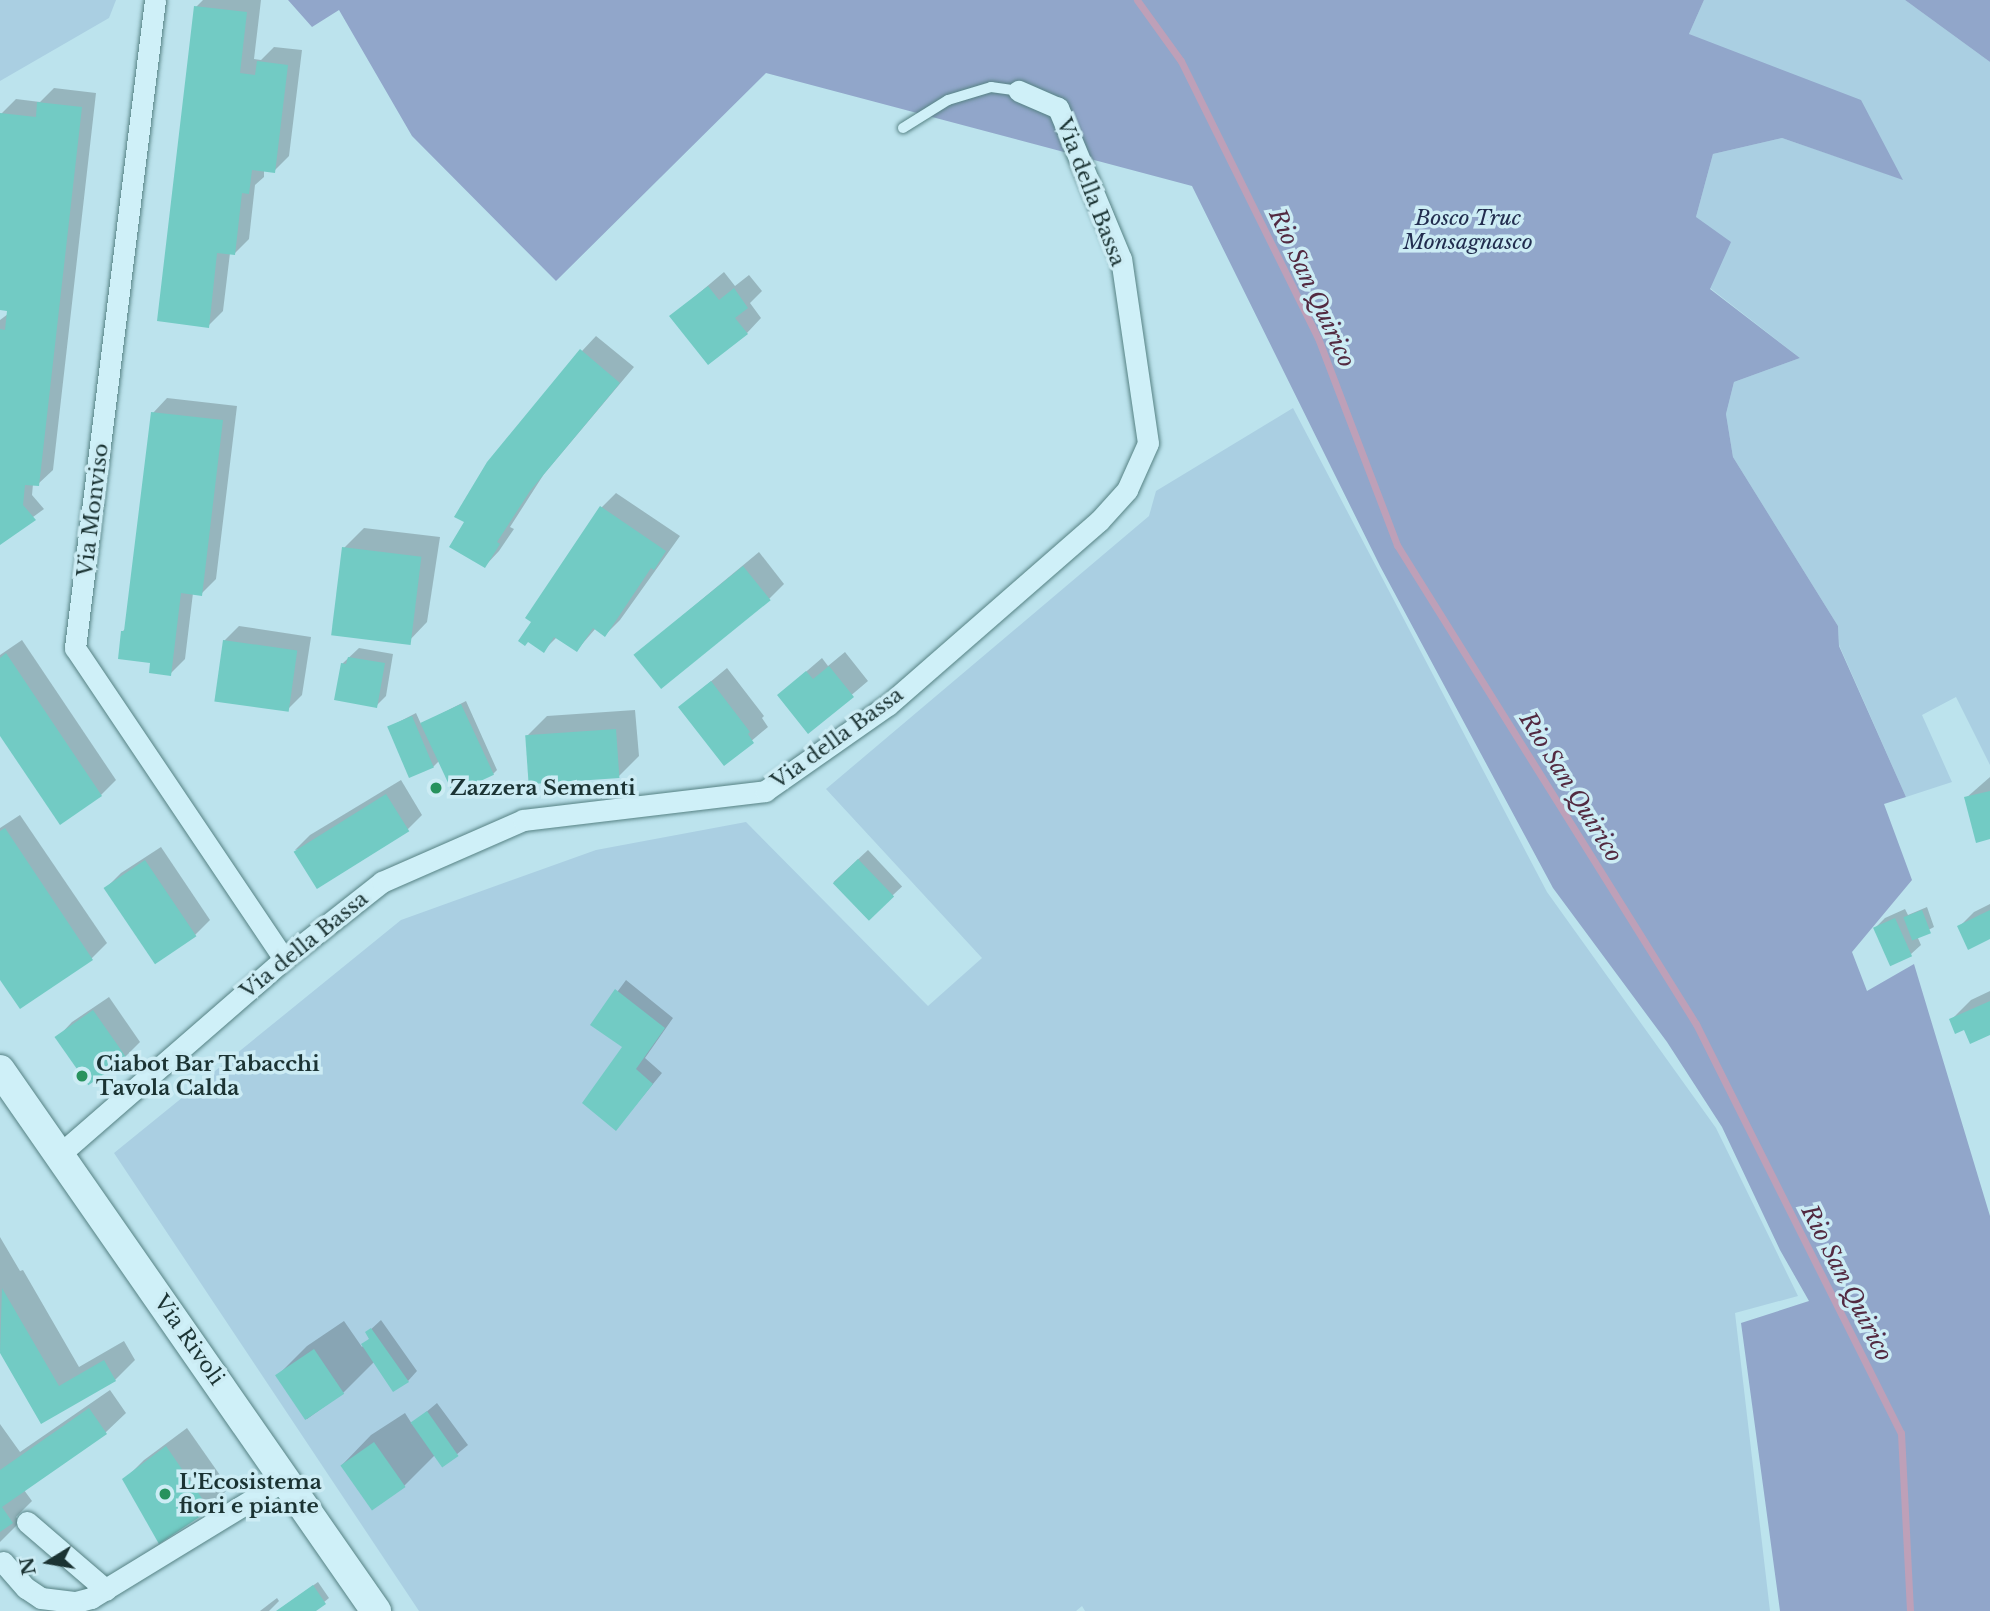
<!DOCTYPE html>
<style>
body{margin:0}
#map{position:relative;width:1990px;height:1611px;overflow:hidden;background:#bce3ed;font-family:"Libre Baskerville",serif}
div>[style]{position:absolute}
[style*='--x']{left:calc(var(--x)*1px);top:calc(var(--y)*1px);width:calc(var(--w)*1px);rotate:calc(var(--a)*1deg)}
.farmland>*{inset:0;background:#aacfe2}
.green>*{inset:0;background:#91a6ca}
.shadow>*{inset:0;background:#0003;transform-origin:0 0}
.stream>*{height:7px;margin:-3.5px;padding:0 3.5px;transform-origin:3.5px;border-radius:3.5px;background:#bea0b8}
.building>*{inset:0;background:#72cbc4;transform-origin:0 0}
.roads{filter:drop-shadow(0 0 2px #568284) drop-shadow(0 0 2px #568284)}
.lane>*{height:10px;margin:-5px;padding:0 5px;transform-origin:5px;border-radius:5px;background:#cff0f8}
.street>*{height:21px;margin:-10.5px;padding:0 10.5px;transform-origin:10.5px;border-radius:10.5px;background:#cff0f8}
.secondary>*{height:30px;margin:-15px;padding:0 15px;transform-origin:15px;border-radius:15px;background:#cff0f8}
.dots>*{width:19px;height:19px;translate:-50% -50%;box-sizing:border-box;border:4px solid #ccecf4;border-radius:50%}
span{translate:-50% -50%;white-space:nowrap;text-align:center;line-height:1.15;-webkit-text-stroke:7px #ccecf4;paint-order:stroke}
.street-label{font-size:21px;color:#1b3333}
.park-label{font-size:21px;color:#222d4f;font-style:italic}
.poi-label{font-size:21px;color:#1b3333;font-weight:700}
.left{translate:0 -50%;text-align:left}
.water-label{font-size:23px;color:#532a41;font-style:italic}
.north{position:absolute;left:14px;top:1527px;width:70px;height:70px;-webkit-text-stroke:5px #ccecf4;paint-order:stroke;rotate:259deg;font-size:19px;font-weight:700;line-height:28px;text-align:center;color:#1b3333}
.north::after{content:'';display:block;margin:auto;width:24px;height:32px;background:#1b3333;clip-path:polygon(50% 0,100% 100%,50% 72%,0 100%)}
</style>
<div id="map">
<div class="farmland">
<i style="clip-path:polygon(0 0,116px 0,109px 18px,0 81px)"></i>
<i style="clip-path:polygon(1704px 0,1905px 0,1990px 62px,1990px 765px,1956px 697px,1922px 715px,1952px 782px,1906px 797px,1839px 645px,1838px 626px,1733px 457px,1726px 414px,1734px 382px,1800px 358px,1710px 288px,1696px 217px,1713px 154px,1782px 138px,1902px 179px,1689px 34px)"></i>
<i style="clip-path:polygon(1293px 408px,1547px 892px,1716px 1128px,1798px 1296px,1735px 1313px,1770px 1611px,1085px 1611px,1082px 1606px,1076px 1611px,419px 1611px,114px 1153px,401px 920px,596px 850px,746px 822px,928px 1006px,982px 958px,826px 789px,1149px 516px,1156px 491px)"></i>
</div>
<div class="green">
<i style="clip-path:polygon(288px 0,1704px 0,1689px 34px,1861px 100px,1903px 180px,1782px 138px,1713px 154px,1696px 217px,1731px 242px,1710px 289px,1800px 358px,1734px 382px,1726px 414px,1733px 457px,1838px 626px,1839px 646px,1906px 797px,1884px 804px,1912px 880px,1852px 952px,1867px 991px,1914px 964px,1990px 1216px,1990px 1611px,1780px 1611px,1741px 1323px,1809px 1301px,1780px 1250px,1722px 1127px,1667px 1042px,1553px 888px,1380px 566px,1192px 186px,766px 73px,556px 281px,412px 136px,339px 10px,312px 27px)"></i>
<i style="clip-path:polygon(1905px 0,1990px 0,1990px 62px)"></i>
</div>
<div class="shadow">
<i style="clip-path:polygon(203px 0,261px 0,254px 59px,261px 60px,274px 47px,302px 50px,289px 156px,274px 171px,264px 170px,264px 177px,255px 185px,249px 239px,234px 254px,230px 253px,223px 311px,208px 326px,196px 7px)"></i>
<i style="clip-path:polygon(54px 88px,96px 93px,53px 470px,38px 484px,33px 484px,32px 495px,44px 509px,0 541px,0 320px,8px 314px,0 291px,1px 114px,16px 99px,40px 102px)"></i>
<i style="clip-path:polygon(724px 272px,735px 286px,749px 275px,762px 291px,750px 303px,761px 318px,747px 333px,672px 316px)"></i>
<i style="clip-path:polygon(596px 336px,634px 367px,544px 474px,510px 527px,514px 529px,499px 551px,485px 566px,466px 522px,582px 351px)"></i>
<i style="clip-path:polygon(167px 398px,237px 406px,216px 579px,201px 594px,193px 593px,185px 659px,170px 674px,152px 662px,123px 631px,127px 627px,153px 413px)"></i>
<i style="clip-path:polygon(616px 493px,680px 536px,620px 620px,605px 635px,596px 628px,577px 650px,557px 637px,543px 651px,601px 508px)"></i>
<i style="clip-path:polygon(364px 528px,440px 537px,427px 622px,407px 643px,344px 548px)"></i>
<i style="clip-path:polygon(759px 552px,784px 584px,769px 599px,635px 655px)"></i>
<i style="clip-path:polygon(239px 626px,311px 637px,302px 695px,287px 710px,224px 641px)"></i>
<i style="clip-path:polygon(22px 640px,116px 780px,101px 795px,60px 822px,0 733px,0 655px)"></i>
<i style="clip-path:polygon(359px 648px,393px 654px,386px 696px,376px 706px,342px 664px)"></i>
<i style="clip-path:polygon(845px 652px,868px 681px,809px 731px,779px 695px,822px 658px,828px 666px)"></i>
<i style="clip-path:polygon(727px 668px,764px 716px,762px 718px,768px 727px,724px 764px,680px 707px)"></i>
<i style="clip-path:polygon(466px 701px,497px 770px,493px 774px,439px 761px,433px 767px,389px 727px,416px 713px,421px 724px)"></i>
<i style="clip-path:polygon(635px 710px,639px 756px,619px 776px,527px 736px,547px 716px)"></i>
<i style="clip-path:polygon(1990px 777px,1990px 837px,1966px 798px)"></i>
<i style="clip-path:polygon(401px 780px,422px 815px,407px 830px,295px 850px,310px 835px)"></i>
<i style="clip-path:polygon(20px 815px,107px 943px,92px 958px,20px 1007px,0 977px,0 828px)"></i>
<i style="clip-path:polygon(161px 847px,210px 920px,195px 935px,106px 888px,121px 873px)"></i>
<i style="left:868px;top:850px;width:50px;height:47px;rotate:47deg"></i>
<i style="clip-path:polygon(1990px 904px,1990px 937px,1959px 927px,1974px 912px)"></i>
<i style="clip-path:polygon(1927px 907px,1934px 927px,1917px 936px,1921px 945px,1911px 954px,1875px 928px,1885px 918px,1905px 909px,1908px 915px)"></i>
<i style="clip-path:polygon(626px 980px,673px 1018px,645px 1058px,662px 1073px,616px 1129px,625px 1046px,593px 1025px)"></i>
<i style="clip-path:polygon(1990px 991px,1990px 1033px,1965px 1028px,1951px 1020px,1971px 1000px)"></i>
<i style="clip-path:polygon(109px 997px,140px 1042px,125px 1057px,58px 1037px,72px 1022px)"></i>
<i style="clip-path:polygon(0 1237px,20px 1271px,23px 1270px,79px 1367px,124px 1341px,135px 1360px,115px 1380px,42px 1422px,0 1350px)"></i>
<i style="clip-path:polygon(381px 1320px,417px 1371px,408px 1381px,375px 1361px,343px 1393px,307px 1419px,277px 1376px,307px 1346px,344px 1321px,362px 1347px,370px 1338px,367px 1333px)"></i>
<i style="clip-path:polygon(110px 1390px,126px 1413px,106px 1432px,24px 1490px,32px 1501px,16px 1517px,20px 1522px,0 1542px,0 1424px,20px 1452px)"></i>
<i style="clip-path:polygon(437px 1403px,468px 1445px,444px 1465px,436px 1454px,404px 1486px,342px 1465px,371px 1435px,405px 1413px,412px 1424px)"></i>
<i style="clip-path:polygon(187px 1428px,229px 1488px,209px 1508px,159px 1542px,124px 1480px,144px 1460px)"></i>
<i style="clip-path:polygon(318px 1582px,329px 1598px,313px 1611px,277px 1611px)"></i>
<i style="clip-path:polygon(277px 1598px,279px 1601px,269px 1611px,260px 1611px)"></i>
</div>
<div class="stream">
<i style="--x:1137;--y:0;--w:75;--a:54.2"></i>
<i style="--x:1181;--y:61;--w:309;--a:63.7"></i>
<i style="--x:1318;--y:338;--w:222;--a:69.1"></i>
<i style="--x:1397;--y:545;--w:565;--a:58.03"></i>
<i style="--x:1696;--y:1024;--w:457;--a:63.4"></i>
<i style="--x:1901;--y:1433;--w:178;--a:87.1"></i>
</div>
<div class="building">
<i style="clip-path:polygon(194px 6px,247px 12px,240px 73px,255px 75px,257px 61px,288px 65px,275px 173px,252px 170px,249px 194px,242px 193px,235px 255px,217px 253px,209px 328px,157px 321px)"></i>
<i style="clip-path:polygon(37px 102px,82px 107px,39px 486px,25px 485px,23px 505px,36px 520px,0 545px,0 329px,5px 330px,7px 311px,0 310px,0 113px,36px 117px)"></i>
<i style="clip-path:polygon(708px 286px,719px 300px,734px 288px,748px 308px,735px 318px,748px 334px,708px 365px,669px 316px)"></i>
<i style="clip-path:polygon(580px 349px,620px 383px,530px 491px,497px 542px,500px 544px,485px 568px,449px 547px,464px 522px,454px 517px,487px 462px)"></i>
<i style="clip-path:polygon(151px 412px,223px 420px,202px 596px,181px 593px,171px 676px,149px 673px,150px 663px,118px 659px,121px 631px,124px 631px)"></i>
<i style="clip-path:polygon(600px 506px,666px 551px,654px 570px,651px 568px,605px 637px,593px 628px,577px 652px,554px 637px,544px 653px,528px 642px,525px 646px,518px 641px,531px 622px,525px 618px)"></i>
<i style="left:342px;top:547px;width:80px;height:89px;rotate:7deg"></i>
<i style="left:743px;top:566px;width:44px;height:141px;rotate:51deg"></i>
<i style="left:223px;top:640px;width:75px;height:62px;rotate:8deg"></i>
<i style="clip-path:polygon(6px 653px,102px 796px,60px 825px,0 736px,0 658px)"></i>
<i style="clip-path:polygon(348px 657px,385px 663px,377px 708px,334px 700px,341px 663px,346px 664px)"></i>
<i style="clip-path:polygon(829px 666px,854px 697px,808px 734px,777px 695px,806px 671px,813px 679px)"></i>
<i style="clip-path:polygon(711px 681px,750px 732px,748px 734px,754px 743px,724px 766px,678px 707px)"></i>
<i style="left:461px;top:704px;width:78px;height:45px;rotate:65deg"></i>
<i style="left:412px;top:716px;width:56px;height:27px;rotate:67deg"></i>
<i style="left:616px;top:729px;width:49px;height:91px;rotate:86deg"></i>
<i style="clip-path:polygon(1990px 791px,1990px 839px,1976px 843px,1964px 797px)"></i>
<i style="left:386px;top:794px;width:44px;height:109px;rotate:58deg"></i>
<i style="clip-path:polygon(5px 828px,93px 960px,20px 1009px,0 980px,0 831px)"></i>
<i style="left:858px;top:859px;width:52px;height:35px;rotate:46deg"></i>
<i style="left:145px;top:860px;width:92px;height:50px;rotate:56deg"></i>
<i style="left:1922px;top:910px;width:25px;height:20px;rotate:69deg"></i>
<i style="clip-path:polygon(1990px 910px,1990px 939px,1968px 950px,1957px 926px)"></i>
<i style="left:1895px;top:918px;width:42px;height:24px;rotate:66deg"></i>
<i style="clip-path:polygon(615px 989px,665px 1028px,636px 1069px,653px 1084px,616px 1131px,582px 1103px,622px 1047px,590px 1025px)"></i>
<i style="clip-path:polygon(1990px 1001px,1990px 1035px,1970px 1044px,1964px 1030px,1955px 1034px,1949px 1019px)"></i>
<i style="left:93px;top:1010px;width:59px;height:47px;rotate:55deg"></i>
<i style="clip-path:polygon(2px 1288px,59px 1386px,104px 1360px,116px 1381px,41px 1424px,0 1353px)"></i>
<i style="clip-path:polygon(371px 1328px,409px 1382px,393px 1392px,361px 1344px,369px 1339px,365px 1332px)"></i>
<i style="left:314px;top:1349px;width:54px;height:47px;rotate:56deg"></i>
<i style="clip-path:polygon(89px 1408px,107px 1434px,2px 1507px,13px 1523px,0 1532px,0 1470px)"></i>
<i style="left:427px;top:1411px;width:55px;height:20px;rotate:55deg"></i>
<i style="left:374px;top:1442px;width:55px;height:41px;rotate:55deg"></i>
<i style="clip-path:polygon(166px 1446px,210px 1510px,159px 1544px,122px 1479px)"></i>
<i style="clip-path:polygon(313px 1585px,326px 1604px,316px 1611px,276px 1611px)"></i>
</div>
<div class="roads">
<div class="lane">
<i style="--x:903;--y:128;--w:53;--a:-31.9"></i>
<i style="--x:948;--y:100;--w:45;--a:-16.8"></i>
<i style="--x:991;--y:87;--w:28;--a:8"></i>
</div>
<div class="street">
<i style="--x:155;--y:0;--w:653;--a:97.04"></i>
<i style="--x:75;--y:648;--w:375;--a:56.1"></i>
<i style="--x:60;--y:1154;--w:297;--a:-41"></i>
<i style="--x:284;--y:959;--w:125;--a:-38.2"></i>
<i style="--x:382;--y:882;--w:154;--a:-23.7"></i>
<i style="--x:523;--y:820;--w:244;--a:-6.8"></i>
<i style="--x:765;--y:791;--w:150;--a:-35"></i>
<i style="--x:888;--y:705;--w:280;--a:-41.1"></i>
<i style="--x:1099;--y:521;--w:42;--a:-47.9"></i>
<i style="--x:1127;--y:490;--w:51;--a:-65.9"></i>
<i style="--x:1148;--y:443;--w:186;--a:-98.3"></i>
<i style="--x:1121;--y:259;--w:164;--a:-112.6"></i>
<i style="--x:1058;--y:108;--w:43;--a:-156.4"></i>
<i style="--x:27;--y:1522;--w:104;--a:40.7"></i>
<i style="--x:3;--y:1562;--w:35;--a:49"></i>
<i style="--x:26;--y:1588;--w:18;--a:34"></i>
<i style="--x:41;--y:1598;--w:35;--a:7"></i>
<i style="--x:76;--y:1602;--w:16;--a:-15"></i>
<i style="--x:91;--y:1598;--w:226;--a:-31.4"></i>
</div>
<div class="secondary">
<i style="--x:0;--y:1070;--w:659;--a:55.2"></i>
</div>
</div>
<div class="dots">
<i style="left:436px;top:788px;background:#27925d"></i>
<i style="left:82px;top:1076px;background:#27925d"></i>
<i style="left:165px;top:1494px;background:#27925d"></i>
</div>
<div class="street-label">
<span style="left:1091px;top:192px;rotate:69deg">Via della Bassa</span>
<span style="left:93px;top:510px;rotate:-83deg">Via Monviso</span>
<span style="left:837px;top:738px;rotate:-36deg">Via della Bassa</span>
<span style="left:304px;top:945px;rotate:-39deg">Via della Bassa</span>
<span style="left:189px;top:1340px;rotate:55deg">Via Rivoli</span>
</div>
<div class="park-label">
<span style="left:1468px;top:230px">Bosco Truc<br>Monsagnasco</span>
</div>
<div class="poi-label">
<span class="left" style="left:450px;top:788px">Zazzera Sementi</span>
<span class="left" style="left:96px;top:1076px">Ciabot Bar Tabacchi<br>Tavola Calda</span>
<span class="left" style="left:179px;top:1494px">L'Ecosistema<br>fiori e piante</span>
</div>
<div class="water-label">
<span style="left:1312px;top:288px;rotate:65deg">Rio San Quirico</span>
<span style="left:1571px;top:787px;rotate:58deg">Rio San Quirico</span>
<span style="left:1847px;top:1283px;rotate:63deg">Rio San Quirico</span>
</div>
<div class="north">N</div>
</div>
